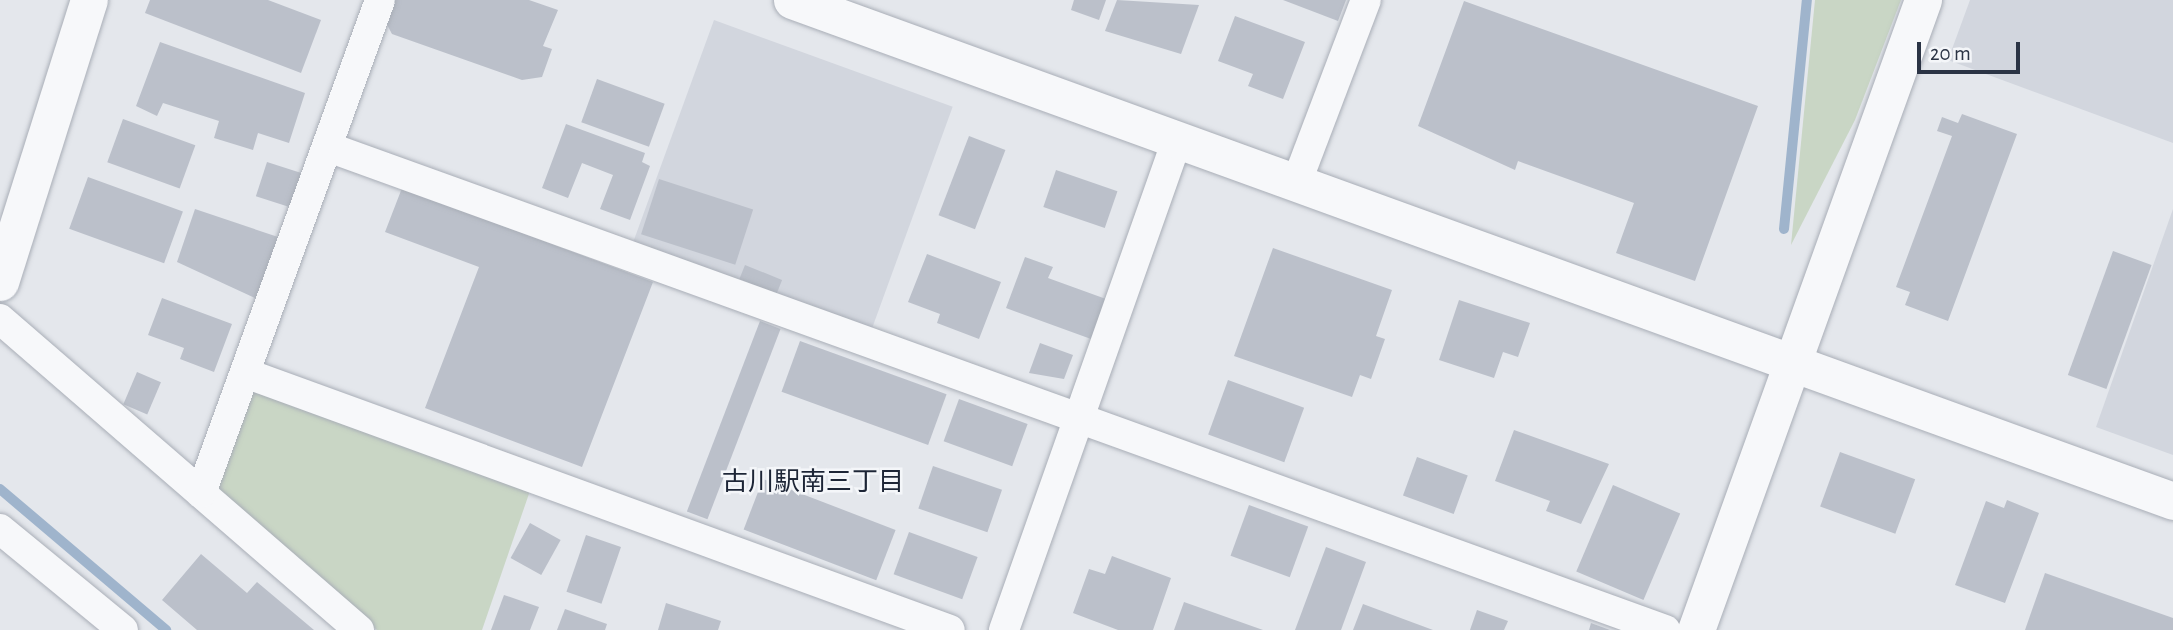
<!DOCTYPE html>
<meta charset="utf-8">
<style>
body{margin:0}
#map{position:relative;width:2173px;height:630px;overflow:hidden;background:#e4e7ec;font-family:"Alegreya Sans","Noto Sans JP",sans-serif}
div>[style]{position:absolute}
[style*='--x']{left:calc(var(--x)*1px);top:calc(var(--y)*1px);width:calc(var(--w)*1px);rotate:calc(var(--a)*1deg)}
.built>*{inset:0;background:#d2d6de;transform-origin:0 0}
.green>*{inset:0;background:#c9d6c5}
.stream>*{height:10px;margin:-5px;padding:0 5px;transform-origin:5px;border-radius:5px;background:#9fb4cc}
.building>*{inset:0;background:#bbc0ca;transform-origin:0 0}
.roads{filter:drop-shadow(0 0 2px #a9aeb7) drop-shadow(0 0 2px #a9aeb7)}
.minor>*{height:30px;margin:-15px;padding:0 15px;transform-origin:15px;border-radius:15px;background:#f7f8fa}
.tertiary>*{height:37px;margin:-18.5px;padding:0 18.5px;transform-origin:18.5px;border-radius:18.5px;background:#f7f8fa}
span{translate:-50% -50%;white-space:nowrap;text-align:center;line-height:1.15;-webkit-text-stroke:5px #f4f6f9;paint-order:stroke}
.neighbourhood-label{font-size:26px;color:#1d2536}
.scale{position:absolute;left:1917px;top:42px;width:103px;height:32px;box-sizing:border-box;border:4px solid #2b3445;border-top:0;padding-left:9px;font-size:21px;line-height:24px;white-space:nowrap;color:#2b3445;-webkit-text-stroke:5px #f4f6f9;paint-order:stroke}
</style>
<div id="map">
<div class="built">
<i style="clip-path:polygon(1970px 0,2173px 0,2173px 143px,1948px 60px)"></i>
<i style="left:714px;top:20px;width:254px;height:237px;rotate:20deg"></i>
<i style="clip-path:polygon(2173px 209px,2173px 455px,2096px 427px)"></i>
</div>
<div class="green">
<i style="clip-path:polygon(1815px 0,1901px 0,1855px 120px,1791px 245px)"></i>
<i style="clip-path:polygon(254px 389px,532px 485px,482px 630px,377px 630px,216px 498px,219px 471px)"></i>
</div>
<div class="stream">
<i style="--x:1784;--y:229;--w:230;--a:-84.3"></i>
<i style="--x:0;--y:489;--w:218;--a:40.3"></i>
</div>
<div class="building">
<i style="clip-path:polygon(150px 0,268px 0,321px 20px,301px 73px,145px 13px)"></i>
<i style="clip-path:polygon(386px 0,529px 0,558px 10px,543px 46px,552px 49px,542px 77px,522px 80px,392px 34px,384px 19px)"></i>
<i style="clip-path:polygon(1074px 0,1106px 0,1099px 20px,1071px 10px)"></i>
<i style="clip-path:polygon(1117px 0,1199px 5px,1181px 54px,1105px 31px)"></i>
<i style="clip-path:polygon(1283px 0,1346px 0,1338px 21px)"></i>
<i style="clip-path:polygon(1464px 1px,1758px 106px,1695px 281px,1616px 253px,1634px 203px,1518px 161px,1515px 170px,1418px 126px)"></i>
<i style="clip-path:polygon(1235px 16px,1305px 42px,1283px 99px,1248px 86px,1253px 74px,1218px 61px)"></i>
<i style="clip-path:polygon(160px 42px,305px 93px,289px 143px,258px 133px,253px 150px,214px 138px,219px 121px,163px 103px,157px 116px,136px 106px)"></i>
<i style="left:597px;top:79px;width:72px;height:46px;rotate:20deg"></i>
<i style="clip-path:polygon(1962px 114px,2017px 134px,1948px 321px,1905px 305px,1910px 292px,1896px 287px,1952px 136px,1937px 131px,1942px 117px,1958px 123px)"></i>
<i style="left:123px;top:119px;width:77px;height:46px;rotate:20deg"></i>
<i style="clip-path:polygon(566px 124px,645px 153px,642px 162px,650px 166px,630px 220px,600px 209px,613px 175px,582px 163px,568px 198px,542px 188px)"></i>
<i style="left:969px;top:136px;width:39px;height:85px;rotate:21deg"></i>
<i style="left:267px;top:162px;width:36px;height:36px;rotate:18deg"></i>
<i style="left:1056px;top:170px;width:65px;height:39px;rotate:19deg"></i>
<i style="left:88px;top:177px;width:101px;height:55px;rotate:20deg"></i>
<i style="left:659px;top:179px;width:99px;height:58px;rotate:18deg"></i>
<i style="clip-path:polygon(402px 188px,653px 282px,582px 467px,425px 408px,479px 267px,385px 232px)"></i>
<i style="clip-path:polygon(195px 209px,278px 237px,257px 299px,177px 262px)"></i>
<i style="clip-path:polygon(1273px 248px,1392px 290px,1376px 336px,1385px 339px,1371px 379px,1360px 375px,1352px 397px,1234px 356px)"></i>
<i style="left:2113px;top:251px;width:41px;height:132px;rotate:20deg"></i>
<i style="clip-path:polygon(927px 254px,1001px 282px,979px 339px,937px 323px,940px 314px,908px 302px)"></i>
<i style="clip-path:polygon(1025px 257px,1053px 267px,1048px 278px,1106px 299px,1091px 339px,1006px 308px)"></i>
<i style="left:745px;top:265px;width:40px;height:15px;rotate:22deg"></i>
<i style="clip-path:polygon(162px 298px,232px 324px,214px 372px,180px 359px,184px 348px,148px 335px)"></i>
<i style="clip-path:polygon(1459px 300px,1530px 323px,1518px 357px,1503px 352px,1494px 378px,1439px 360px)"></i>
<i style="left:760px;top:321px;width:22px;height:204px;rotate:21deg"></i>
<i style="left:800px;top:341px;width:156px;height:54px;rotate:20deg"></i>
<i style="clip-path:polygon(1040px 343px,1073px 355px,1064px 379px,1029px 373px)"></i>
<i style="left:137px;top:372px;width:26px;height:35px;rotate:23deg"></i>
<i style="left:1228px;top:380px;width:81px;height:58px;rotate:20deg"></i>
<i style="left:959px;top:399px;width:73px;height:45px;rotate:20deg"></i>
<i style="clip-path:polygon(1514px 430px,1609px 464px,1581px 524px,1546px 511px,1550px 501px,1495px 481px)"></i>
<i style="left:1840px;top:452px;width:80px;height:58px;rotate:20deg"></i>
<i style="left:1417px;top:457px;width:54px;height:41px;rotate:20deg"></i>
<i style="left:933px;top:466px;width:73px;height:45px;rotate:19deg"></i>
<i style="left:763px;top:479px;width:142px;height:54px;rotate:21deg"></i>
<i style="left:1613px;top:485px;width:73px;height:94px;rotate:23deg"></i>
<i style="clip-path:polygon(2007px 500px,2039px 513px,2005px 603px,1955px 585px,1986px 501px,2004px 508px)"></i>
<i style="left:1249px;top:505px;width:63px;height:54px;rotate:20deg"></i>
<i style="left:530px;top:523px;width:35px;height:40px;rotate:29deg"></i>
<i style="left:909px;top:532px;width:73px;height:45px;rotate:20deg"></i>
<i style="left:586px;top:535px;width:37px;height:60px;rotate:19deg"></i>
<i style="clip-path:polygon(1326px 547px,1366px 562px,1341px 630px,1295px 630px)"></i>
<i style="clip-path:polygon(201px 554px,247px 593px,257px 582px,314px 630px,197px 630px,162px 600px)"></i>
<i style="clip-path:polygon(1112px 556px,1171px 578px,1153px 630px,1118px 630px,1073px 613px,1089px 569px,1105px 574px)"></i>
<i style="clip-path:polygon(2045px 573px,2173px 618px,2173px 630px,2025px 630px)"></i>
<i style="clip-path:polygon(504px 595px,539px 607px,530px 630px,491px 630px)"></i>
<i style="clip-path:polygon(1184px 602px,1263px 630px,1174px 630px)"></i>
<i style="clip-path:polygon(666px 603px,721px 621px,718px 630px,658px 630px)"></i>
<i style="clip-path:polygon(1363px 604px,1433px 630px,1353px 630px)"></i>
<i style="clip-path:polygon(565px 609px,607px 624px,605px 630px,557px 630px)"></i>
<i style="clip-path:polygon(1477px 610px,1508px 621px,1504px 630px,1470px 630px)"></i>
<i style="clip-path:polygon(1591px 623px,1610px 630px,1589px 630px)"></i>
</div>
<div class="roads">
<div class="minor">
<i style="--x:328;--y:147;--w:1422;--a:19.86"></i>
<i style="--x:1296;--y:184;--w:197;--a:-69.2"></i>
<i style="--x:0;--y:319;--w:475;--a:40.9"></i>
<i style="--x:245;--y:373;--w:750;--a:20.03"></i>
<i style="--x:201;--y:493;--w:524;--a:-70.04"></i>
<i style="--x:0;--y:529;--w:159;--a:39.4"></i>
<i style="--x:1004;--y:630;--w:520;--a:-70.55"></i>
</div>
<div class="tertiary">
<i style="--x:792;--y:0;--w:1469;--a:19.94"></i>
<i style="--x:0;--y:282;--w:296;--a:-72.5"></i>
<i style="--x:1696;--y:630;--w:670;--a:-70.19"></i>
</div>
</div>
<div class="neighbourhood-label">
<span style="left:813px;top:483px">古川駅南三丁目</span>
</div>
<div class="scale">20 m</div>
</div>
